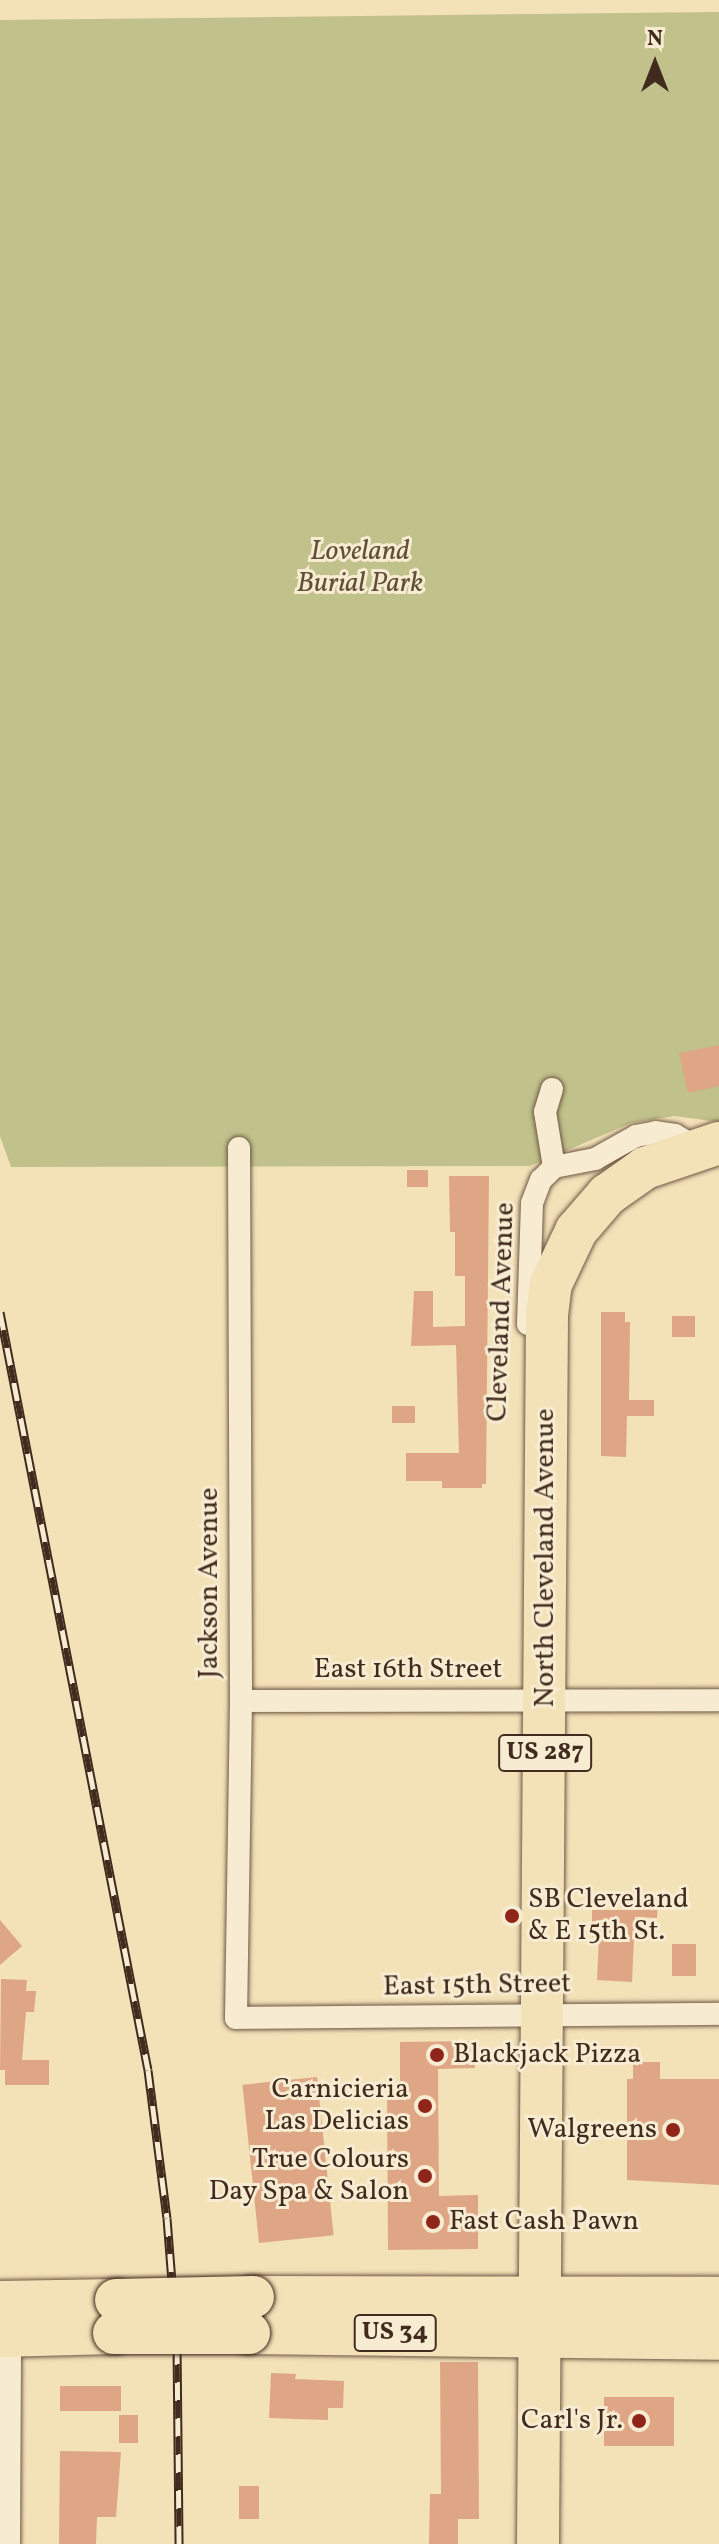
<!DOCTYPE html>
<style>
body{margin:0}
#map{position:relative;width:719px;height:2544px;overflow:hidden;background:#f3e1b8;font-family:Vollkorn,serif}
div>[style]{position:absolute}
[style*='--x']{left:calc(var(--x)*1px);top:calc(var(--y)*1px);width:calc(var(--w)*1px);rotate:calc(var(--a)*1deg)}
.green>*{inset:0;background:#c0c18b}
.building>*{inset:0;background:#dea685;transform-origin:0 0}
.roads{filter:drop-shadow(0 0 2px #6e5844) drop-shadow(0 0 2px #6e5844)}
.street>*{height:22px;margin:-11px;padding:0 11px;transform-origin:11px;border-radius:11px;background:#f7ecd1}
.highway>*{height:42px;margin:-21px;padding:0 21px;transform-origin:21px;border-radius:21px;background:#f3e1b8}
.rail>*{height:9px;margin-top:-4.5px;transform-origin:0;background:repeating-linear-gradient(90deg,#f7ecd1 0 18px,#412b1e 0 36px);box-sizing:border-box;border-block:2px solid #412b1e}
.bridges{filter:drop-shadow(0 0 2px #412b1e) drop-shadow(0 0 2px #412b1e)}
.highway-bridge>*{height:42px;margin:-21px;padding:0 21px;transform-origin:21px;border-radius:21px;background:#f3e1b8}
.dots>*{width:22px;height:22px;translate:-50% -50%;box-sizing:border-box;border:4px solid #f7ecd1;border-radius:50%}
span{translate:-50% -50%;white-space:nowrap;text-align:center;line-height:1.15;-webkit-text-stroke:6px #f7ecd1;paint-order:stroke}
.shield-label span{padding:2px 6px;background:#f7ecd1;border:2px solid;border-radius:6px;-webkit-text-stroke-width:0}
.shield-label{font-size:26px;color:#412b1e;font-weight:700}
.park-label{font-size:28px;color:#615039;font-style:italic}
.street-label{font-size:28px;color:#412b1e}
.poi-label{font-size:28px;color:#412b1e}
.left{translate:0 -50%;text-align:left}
.right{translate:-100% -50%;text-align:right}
.north{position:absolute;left:615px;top:24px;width:80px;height:80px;-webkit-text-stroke:6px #f7ecd1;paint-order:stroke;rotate:0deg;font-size:22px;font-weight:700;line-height:32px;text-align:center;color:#412b1e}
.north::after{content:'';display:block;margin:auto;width:28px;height:36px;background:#412b1e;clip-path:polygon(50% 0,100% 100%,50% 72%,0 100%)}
</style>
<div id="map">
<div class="green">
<i style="clip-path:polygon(719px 12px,719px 1122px,674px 1116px,631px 1123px,530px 1166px,11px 1167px,0 1136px,0 20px)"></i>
</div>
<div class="building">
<i style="clip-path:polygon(719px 1045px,719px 1086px,688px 1093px,679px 1053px)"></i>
<i style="left:407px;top:1170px;width:21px;height:17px"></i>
<i style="clip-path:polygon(449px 1176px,489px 1176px,486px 1484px,482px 1484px,482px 1488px,442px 1488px,442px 1481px,406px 1481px,406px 1453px,459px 1453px,456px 1345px,411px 1346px,414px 1291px,433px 1291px,433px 1327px,465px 1326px,465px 1276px,455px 1276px,455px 1232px,450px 1232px)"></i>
<i style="clip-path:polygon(601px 1312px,625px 1312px,625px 1322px,630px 1322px,629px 1400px,654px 1400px,654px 1416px,627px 1416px,626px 1457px,601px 1456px)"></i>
<i style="left:672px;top:1316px;width:23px;height:21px"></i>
<i style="left:392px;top:1406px;width:23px;height:17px"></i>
<i style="clip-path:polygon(634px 1901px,658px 1901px,657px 1918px,635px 1917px,632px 1982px,597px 1980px,599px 1937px,592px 1937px,592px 1910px,633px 1910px)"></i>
<i style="clip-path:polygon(0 1920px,22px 1946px,0 1965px)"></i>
<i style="left:672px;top:1944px;width:24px;height:32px"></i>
<i style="clip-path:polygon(1px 1979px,27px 1980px,26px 1991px,36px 1991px,34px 2012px,26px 2012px,22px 2060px,49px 2060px,49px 2085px,5px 2085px,5px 2070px,0 2070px)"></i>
<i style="clip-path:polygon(474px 2041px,475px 2068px,438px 2069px,439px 2196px,478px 2195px,478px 2249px,388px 2250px,387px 2092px,400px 2092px,400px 2042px)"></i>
<i style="clip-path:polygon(633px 2062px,660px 2062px,660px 2079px,719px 2079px,719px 2185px,627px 2180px,627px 2079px,633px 2079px)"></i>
<i style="left:317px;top:2077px;width:159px;height:75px;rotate:84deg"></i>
<i style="clip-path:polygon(440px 2362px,478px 2362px,479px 2519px,458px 2519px,458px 2544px,429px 2544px,430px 2494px,441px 2494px)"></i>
<i style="clip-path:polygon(271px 2373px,296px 2374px,295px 2379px,344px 2381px,343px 2408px,328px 2408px,328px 2420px,269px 2418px)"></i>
<i style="left:60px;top:2386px;width:61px;height:25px"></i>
<i style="left:604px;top:2397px;width:70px;height:49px"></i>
<i style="left:119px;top:2415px;width:19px;height:28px"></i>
<i style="clip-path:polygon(60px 2451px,121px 2452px,116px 2517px,97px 2517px,96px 2544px,59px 2544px)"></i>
<i style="left:239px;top:2486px;width:20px;height:33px"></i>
</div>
<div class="roads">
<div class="street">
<i style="--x:552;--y:1089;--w:24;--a:107"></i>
<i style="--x:545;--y:1112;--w:56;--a:80.7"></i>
<i style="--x:239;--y:1148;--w:553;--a:89.79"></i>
<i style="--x:241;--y:1701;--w:317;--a:90.9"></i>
<i style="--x:236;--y:2018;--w:483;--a:-0.5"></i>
<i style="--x:554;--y:1167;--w:42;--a:-11"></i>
<i style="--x:595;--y:1159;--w:47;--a:-29.3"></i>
<i style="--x:636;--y:1136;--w:20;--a:-11"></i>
<i style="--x:656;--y:1132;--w:19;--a:9"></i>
<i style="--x:675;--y:1135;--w:28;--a:30"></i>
<i style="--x:528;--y:1324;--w:121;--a:-88.1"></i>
<i style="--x:532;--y:1203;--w:25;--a:-69"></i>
<i style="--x:541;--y:1180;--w:18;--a:-45"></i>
<i style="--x:241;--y:1701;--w:478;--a:-0.1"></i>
<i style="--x:9;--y:2544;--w:209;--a:-89.7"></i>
</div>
<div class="highway">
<i style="--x:253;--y:2297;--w:466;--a:0.1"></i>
<i style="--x:0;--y:2302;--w:116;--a:-1"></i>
<i style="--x:249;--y:2333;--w:470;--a:0.7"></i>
<i style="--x:0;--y:2336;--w:114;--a:-1.5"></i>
<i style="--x:538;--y:2544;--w:1229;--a:-89.58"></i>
<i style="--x:547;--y:1315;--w:31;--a:-83"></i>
<i style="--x:551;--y:1284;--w:59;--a:-64.7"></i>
<i style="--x:576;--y:1231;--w:48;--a:-49.3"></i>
<i style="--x:607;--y:1195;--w:47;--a:-35.4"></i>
<i style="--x:645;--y:1168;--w:78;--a:-18.7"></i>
</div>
</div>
<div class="rail">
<i style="--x:0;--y:1312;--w:772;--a:78.95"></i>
<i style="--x:148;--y:2070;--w:149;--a:82.7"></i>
<i style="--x:167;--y:2218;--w:128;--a:85.5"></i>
<i style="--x:177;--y:2346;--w:198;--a:89.4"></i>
</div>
<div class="bridges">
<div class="highway-bridge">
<i style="--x:116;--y:2300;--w:137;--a:-1.3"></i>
<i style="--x:114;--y:2333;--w:135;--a:0"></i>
</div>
</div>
<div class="dots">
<i style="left:512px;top:1916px;background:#8f2418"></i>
<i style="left:437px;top:2055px;background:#8f2418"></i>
<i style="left:425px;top:2106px;background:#8f2418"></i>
<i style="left:673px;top:2130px;background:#8f2418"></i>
<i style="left:425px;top:2176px;background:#8f2418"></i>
<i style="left:433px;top:2222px;background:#8f2418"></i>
<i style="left:639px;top:2421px;background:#8f2418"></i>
</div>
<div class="shield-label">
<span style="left:545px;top:1753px">US 287</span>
<span style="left:395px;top:2333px">US 34</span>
</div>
<div class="park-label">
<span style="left:360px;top:568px">Loveland<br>Burial Park</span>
</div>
<div class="street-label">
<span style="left:502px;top:1312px;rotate:-88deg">Cleveland Avenue</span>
<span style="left:546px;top:1558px;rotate:-90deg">North Cleveland Avenue</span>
<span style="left:210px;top:1583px;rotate:-90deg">Jackson Avenue</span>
<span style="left:408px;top:1670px">East 16th Street</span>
<span style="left:477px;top:1986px;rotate:-1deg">East 15th Street</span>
</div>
<div class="poi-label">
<span class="left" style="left:528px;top:1916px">SB Cleveland<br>&amp; E 15th St.</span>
<span class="left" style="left:453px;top:2055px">Blackjack Pizza</span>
<span class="right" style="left:409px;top:2106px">Carnicieria<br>Las Delicias</span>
<span class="right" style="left:657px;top:2130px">Walgreens</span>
<span class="right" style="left:409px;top:2176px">True Colours<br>Day Spa &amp; Salon</span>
<span class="left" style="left:449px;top:2222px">Fast Cash Pawn</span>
<span class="right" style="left:623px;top:2421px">Carl's Jr.</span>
</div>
<div class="north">N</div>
</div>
